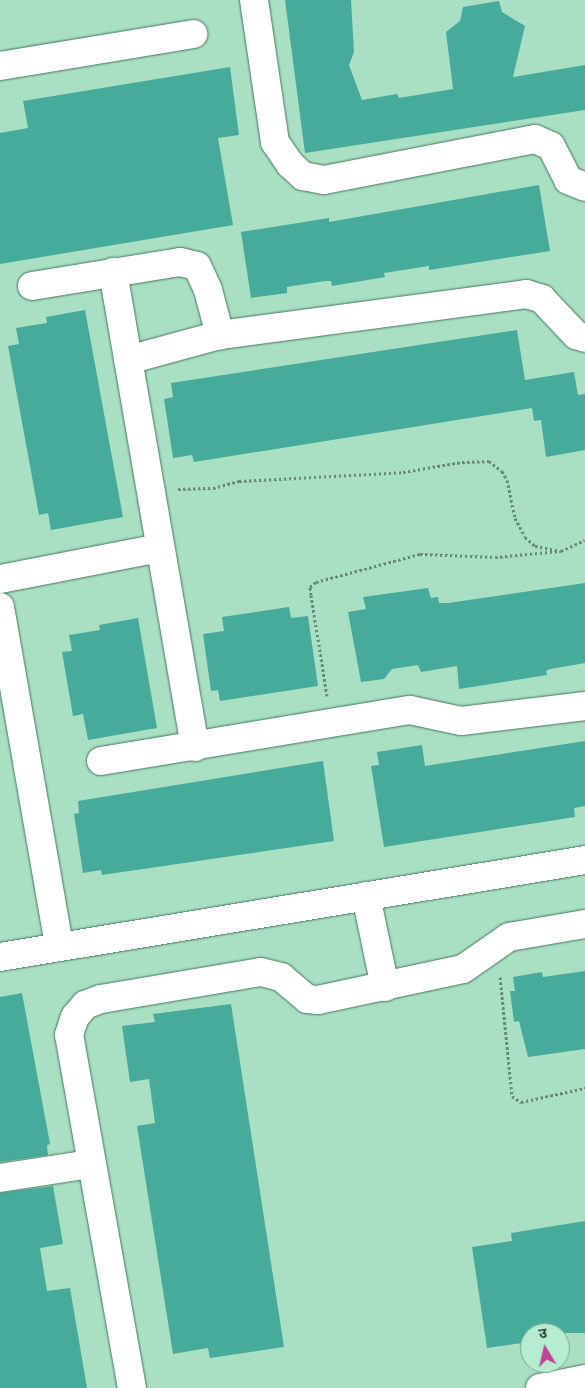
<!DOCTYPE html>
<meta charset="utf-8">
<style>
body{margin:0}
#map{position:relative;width:585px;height:1388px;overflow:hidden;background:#a9dfc3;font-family:"Nunito Sans","Noto Sans Devanagari",sans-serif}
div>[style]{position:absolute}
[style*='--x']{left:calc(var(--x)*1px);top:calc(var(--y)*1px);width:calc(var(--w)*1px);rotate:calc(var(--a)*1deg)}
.building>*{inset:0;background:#47ab9c}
.path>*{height:3px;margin-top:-1.5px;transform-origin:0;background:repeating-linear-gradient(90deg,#668b78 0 2.5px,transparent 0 5px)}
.roads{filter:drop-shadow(0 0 1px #45785f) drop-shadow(0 0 1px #45785f)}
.minor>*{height:28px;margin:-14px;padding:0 14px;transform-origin:14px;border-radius:14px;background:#fff}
span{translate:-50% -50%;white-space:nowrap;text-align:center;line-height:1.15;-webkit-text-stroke:4px #b6ecd0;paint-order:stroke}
.north{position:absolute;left:520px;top:1323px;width:50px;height:50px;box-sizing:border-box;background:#b6ecd0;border:1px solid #7ea792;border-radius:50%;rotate:351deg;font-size:14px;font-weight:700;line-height:20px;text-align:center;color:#293f34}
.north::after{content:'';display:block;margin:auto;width:18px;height:22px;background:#bf4598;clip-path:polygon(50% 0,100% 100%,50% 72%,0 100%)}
</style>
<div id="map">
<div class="building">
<i style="clip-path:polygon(285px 0,351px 0,354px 52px,349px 65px,362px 100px,397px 94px,399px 98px,453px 89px,446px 32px,460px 21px,463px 7px,499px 1px,502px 12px,525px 26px,513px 77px,585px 65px,585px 110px,305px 153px)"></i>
<i style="clip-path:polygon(230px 67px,239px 135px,218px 138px,233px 225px,0 264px,0 133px,28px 128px,23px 101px)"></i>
<i style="clip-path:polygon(539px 185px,550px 251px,429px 270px,429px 266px,384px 273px,385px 277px,332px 286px,331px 281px,325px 281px,287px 287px,287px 293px,251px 298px,241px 232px,329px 218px,329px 222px)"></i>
<i style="clip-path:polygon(85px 310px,123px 517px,51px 530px,48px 513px,39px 515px,8px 346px,19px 344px,16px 328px,47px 323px,46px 317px)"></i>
<i style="clip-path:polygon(517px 330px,525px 380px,574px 372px,578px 395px,585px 394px,585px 450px,546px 457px,541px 420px,534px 421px,532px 408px,194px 462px,192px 455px,173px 458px,164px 399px,173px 397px,171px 383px)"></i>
<i style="clip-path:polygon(585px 583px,585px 663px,550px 669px,546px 671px,547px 675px,459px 689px,457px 666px,421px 672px,418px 665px,392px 669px,384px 679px,361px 682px,348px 612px,366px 609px,363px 597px,428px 588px,431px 598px,438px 597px,439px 603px,448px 603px)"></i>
<i style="clip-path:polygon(289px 607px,291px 618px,308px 616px,318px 686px,220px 701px,218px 690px,211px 691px,203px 634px,224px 631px,222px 617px)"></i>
<i style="clip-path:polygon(138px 618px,157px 728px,88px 740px,83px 714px,73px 716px,62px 652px,72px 651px,69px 635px,100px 630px,99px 625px)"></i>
<i style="clip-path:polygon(585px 741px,585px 806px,574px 808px,575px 817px,384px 847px,371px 766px,379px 765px,377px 752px,422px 745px,425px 766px)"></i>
<i style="clip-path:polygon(323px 761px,334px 841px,102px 875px,101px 870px,83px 873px,74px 814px,79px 813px,78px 801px)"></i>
<i style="clip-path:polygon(585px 971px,585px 1049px,528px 1057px,519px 1021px,514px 1022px,510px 991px,515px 991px,513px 977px,542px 972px,543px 977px)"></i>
<i style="clip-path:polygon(22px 993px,50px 1144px,47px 1145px,48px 1155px,0 1162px,0 997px)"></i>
<i style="clip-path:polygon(231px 1004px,284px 1347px,210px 1358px,208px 1348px,173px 1354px,137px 1126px,155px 1123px,149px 1079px,130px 1082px,122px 1026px,155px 1022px,153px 1014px)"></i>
<i style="clip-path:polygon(53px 1186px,63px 1244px,40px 1248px,47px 1291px,70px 1288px,87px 1388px,0 1388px,0 1193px)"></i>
<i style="clip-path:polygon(585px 1221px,585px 1333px,530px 1333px,530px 1342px,487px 1348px,472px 1247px,512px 1241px,511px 1233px)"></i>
</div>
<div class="path">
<i style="--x:178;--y:489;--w:35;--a:-2"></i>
<i style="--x:213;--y:488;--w:27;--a:-15"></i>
<i style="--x:239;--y:481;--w:164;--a:-3.1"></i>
<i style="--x:403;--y:472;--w:60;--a:-9.6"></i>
<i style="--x:462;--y:462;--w:27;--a:-2"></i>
<i style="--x:489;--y:461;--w:16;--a:38"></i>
<i style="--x:502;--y:471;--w:10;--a:61"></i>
<i style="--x:507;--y:480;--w:39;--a:78"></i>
<i style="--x:515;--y:518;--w:21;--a:62"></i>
<i style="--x:525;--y:537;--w:13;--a:42"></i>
<i style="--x:535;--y:546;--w:26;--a:11"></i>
<i style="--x:327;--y:696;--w:102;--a:-99"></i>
<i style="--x:311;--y:595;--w:8;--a:-97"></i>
<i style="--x:310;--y:587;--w:8;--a:-40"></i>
<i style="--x:316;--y:582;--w:108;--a:-15.1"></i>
<i style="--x:420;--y:554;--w:75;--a:2.3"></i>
<i style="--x:495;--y:557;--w:66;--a:-5.2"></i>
<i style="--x:561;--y:551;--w:26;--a:-25"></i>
<i style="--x:500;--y:977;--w:120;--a:84.2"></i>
<i style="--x:512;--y:1096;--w:11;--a:34"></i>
<i style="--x:521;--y:1102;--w:66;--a:-12.3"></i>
</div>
<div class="roads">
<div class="minor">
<i style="--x:254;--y:0;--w:144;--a:81.6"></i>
<i style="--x:275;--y:142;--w:27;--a:56"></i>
<i style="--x:290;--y:164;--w:18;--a:43"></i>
<i style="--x:303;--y:176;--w:21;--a:11"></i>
<i style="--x:324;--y:180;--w:215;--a:-11"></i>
<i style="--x:535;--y:139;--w:17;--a:24"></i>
<i style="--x:551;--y:146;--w:38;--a:63"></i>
<i style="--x:568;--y:180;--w:18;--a:22"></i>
<i style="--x:0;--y:66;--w:196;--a:-9.4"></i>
<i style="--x:113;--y:272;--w:482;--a:80.2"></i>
<i style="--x:32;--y:286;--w:150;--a:-9.2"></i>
<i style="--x:180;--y:262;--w:17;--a:13"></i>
<i style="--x:197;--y:266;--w:26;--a:65"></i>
<i style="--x:208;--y:290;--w:47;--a:75.1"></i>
<i style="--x:128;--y:360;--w:95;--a:-15.2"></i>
<i style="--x:220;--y:335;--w:309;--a:-7.6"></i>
<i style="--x:526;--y:294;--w:17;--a:17"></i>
<i style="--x:542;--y:299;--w:50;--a:46.6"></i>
<i style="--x:576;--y:335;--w:9;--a:18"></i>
<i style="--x:0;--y:579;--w:163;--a:-11"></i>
<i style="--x:0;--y:607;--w:344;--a:80.1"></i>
<i style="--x:101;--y:761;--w:313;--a:-9.4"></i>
<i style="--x:410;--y:710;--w:52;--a:12.2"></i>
<i style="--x:461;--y:721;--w:125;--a:-6.9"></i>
<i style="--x:366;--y:896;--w:93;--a:78.2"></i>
<i style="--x:0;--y:957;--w:593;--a:-9.41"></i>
<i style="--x:0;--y:1178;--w:91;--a:-8.8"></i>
<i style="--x:132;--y:1388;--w:359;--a:-100.1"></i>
<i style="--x:69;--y:1035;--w:19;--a:-72"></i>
<i style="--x:75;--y:1017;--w:16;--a:-50"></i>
<i style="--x:85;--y:1005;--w:17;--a:-21"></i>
<i style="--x:101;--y:999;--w:162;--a:-9.6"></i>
<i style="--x:261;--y:972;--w:21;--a:14"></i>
<i style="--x:281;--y:977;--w:34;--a:40"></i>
<i style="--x:307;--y:999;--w:11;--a:5"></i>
<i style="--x:318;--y:1000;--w:148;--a:-12.1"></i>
<i style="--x:463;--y:969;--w:56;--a:-34.8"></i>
<i style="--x:509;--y:937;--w:77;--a:-9.7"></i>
<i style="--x:540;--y:1388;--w:46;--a:-11.3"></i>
</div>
</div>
<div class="north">उ</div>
</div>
